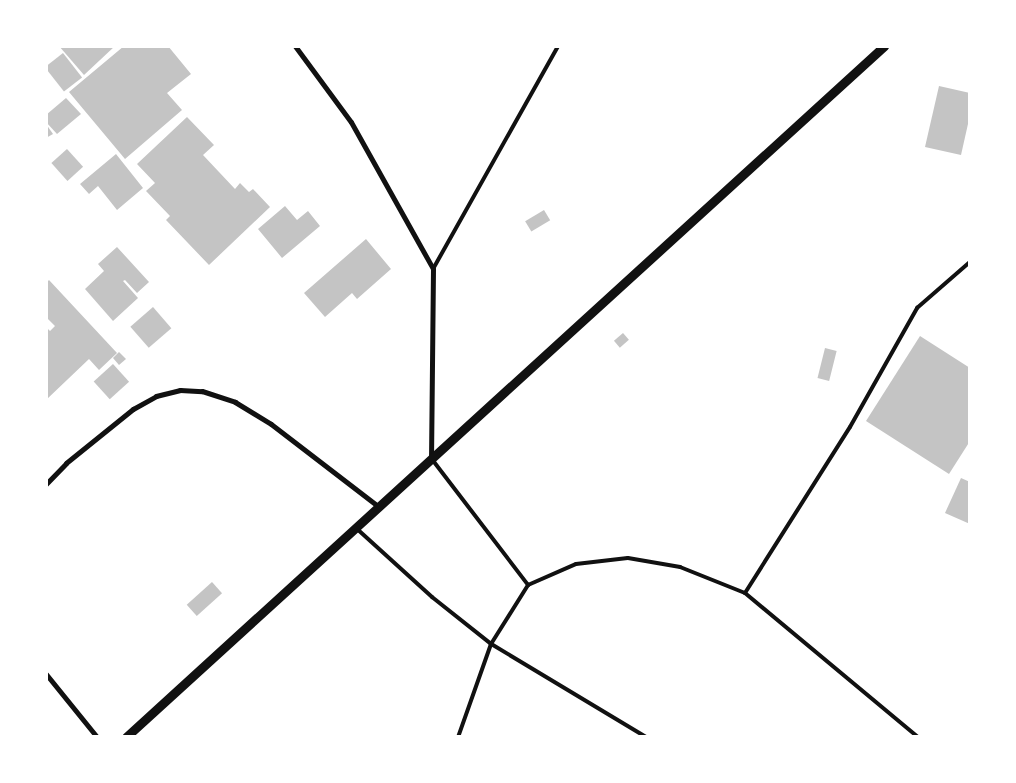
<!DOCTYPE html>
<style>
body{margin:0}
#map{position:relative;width:1016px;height:783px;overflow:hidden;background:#fff;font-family:Overpass,sans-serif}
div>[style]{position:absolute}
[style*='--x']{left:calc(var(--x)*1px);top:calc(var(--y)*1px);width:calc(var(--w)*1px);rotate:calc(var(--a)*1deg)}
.building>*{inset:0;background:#c4c4c4;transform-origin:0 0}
.service>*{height:4px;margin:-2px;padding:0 2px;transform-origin:2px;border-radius:2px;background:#111}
.minor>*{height:5px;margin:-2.5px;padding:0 2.5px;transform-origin:2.5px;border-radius:2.5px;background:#111}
.tertiary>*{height:9px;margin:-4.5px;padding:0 4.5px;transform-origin:4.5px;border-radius:4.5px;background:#111}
span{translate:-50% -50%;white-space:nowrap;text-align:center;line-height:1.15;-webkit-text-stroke:4px #fff;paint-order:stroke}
.frame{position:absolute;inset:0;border:48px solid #fff;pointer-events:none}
</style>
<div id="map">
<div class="building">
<i style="clip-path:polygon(59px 46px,115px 46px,84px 75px)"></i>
<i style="clip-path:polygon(124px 46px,168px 46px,191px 74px,167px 93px,182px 110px,125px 159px,69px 92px)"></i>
<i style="left:63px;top:53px;width:31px;height:23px;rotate:52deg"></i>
<i style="clip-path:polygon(939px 86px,970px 93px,970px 115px,961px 155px,925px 147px)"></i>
<i style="clip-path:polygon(66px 98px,81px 114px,57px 134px,46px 122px,46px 115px)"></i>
<i style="clip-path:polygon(187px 117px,214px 145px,203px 155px,235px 189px,240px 183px,249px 192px,253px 189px,270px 207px,209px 265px,166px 220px,170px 216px,146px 191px,155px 183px,137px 164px)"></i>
<i style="clip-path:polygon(46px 124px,53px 134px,46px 138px)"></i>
<i style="left:67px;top:149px;width:24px;height:21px;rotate:48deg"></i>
<i style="clip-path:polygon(116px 154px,143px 188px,117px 210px,98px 186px,89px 194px,80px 184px)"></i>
<i style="clip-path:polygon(285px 206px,297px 220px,308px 211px,320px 226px,282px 258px,258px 229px)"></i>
<i style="left:544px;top:210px;width:12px;height:22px;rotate:59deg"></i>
<i style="clip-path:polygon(366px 239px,391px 269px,357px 299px,352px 293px,325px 317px,304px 293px)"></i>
<i style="clip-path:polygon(117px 247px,149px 282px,137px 293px,125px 280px,123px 281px,138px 298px,113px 321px,85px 289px,104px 271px,98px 264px)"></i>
<i style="clip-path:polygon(49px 280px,117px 353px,99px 370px,89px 359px,46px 400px,46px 327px,50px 331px,55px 326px,46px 317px,46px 283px)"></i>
<i style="left:153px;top:307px;width:28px;height:30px;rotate:49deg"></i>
<i style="left:623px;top:333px;width:9px;height:12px;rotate:49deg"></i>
<i style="clip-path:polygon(920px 336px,970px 368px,970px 441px,949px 474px,866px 421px)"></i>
<i style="left:825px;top:348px;width:12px;height:31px;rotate:14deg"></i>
<i style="clip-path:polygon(119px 352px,126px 359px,119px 365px,113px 358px)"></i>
<i style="left:113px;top:364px;width:24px;height:26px;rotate:48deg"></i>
<i style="clip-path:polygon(961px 478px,970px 482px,970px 524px,945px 513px)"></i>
<i style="left:212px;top:582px;width:15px;height:34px;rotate:48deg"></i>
</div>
<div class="service">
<i style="--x:433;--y:269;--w:256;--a:-60.7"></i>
<i style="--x:431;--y:458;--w:160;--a:52.6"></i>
<i style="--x:356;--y:528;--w:103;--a:42.2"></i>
<i style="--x:432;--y:597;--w:75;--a:38.5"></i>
<i style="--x:491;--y:644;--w:99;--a:109.5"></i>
<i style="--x:745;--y:593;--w:196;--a:-57.7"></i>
<i style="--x:850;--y:427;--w:137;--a:-60.6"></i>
<i style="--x:917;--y:308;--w:70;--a:-41"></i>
<i style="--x:646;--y:737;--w:181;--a:-149"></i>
<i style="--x:491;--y:644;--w:70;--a:-57.9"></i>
<i style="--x:528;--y:585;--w:52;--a:-23.6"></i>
<i style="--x:576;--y:564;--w:52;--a:-6.6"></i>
<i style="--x:628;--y:558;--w:53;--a:9.8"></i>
<i style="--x:680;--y:567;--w:70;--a:21.8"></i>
<i style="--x:745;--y:593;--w:225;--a:39.8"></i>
</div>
<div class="minor">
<i style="--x:295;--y:46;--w:94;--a:53.6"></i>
<i style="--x:351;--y:122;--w:168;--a:60.8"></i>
<i style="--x:433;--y:269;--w:188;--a:90.6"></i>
<i style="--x:46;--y:484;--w:29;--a:-46"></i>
<i style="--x:66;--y:463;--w:86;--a:-38.9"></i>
<i style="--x:133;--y:409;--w:26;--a:-29"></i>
<i style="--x:156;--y:396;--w:25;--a:-14"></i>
<i style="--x:180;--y:390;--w:22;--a:3"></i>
<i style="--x:202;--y:391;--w:35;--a:18"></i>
<i style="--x:235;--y:402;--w:42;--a:31.4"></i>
<i style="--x:271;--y:424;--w:135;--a:37.5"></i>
<i style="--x:46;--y:674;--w:81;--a:51"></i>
</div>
<div class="tertiary">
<i style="--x:126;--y:737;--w:1026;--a:-42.35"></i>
</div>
<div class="frame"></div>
</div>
